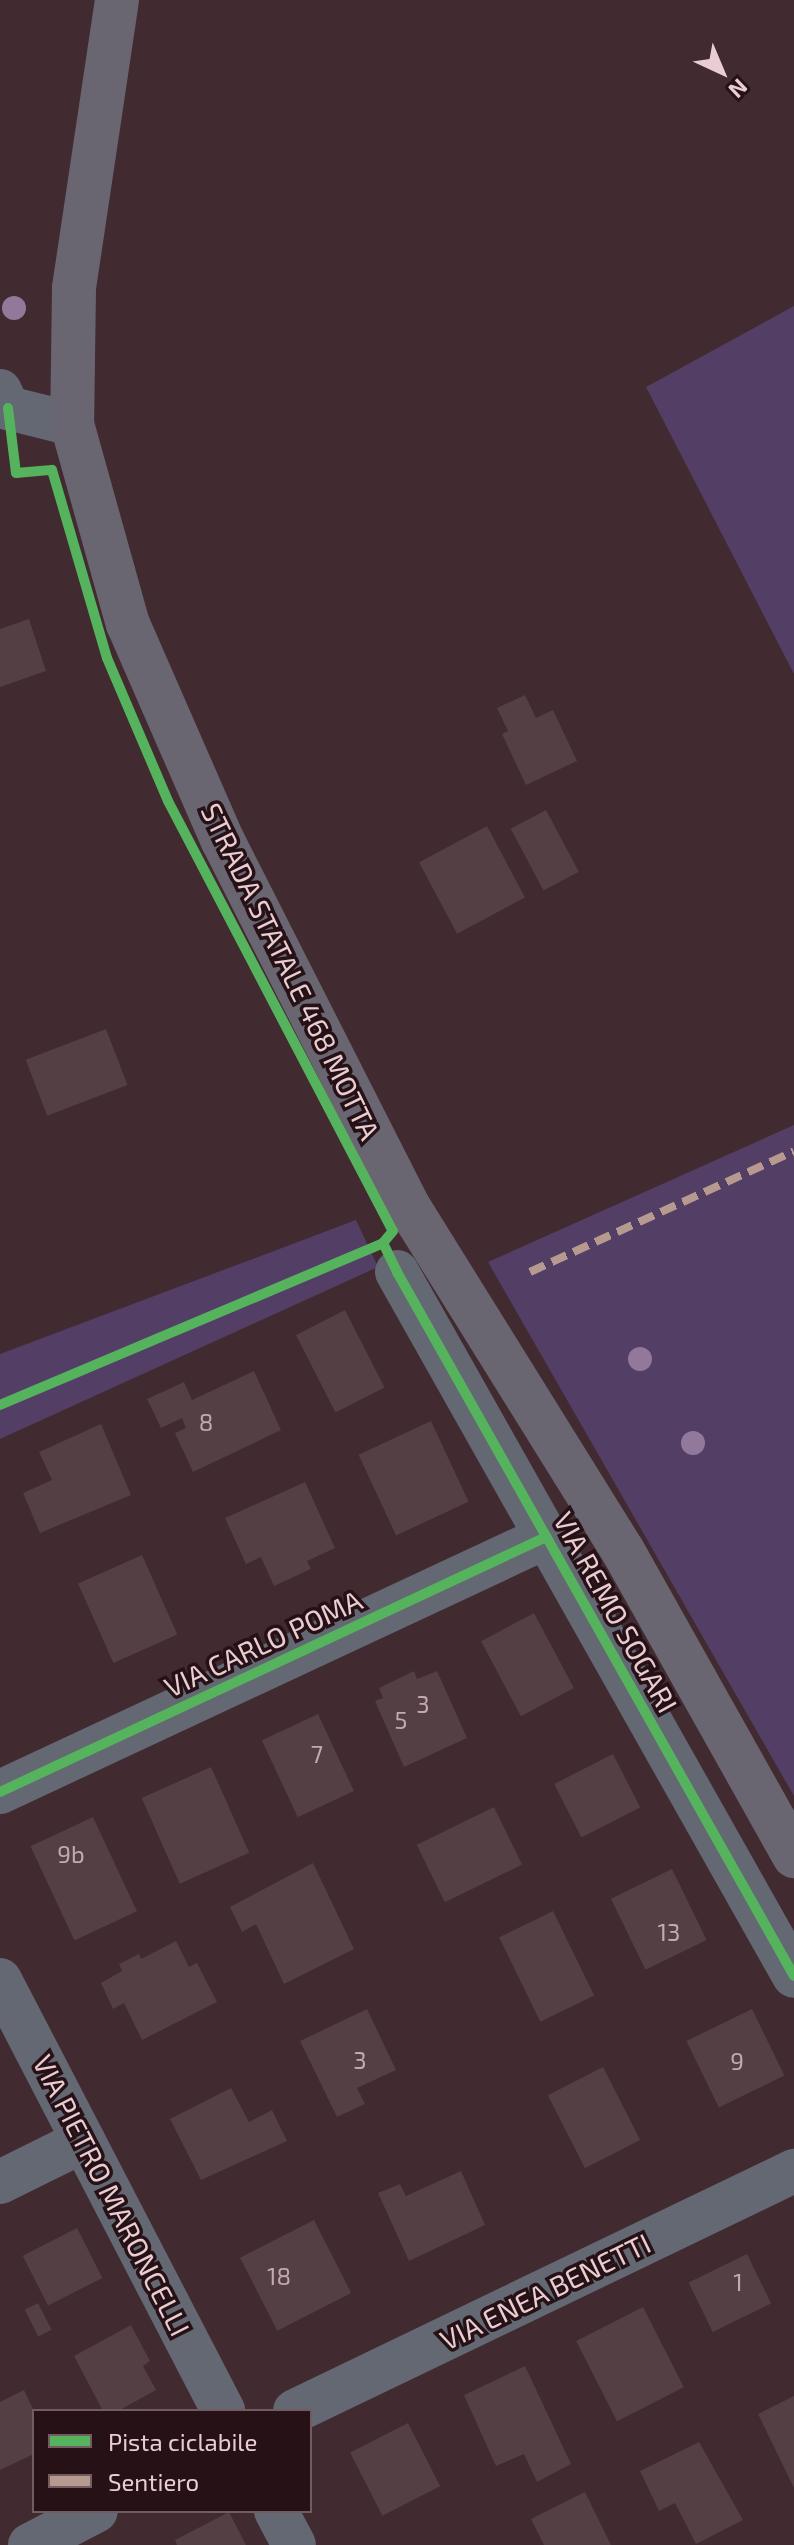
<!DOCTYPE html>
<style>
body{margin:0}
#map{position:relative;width:794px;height:2545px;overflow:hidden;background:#412a30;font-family:"Exo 2",sans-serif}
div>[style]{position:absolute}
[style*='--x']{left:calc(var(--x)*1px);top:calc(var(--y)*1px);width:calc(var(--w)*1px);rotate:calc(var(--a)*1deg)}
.green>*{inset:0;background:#533e65}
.building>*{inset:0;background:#533f44;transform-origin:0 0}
.minor>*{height:44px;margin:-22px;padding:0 22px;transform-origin:22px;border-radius:22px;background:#636873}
.major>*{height:44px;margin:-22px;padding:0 22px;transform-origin:22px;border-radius:22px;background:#6a6671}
.quiet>*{height:8px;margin-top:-4px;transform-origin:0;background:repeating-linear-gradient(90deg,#b69a8f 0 16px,transparent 0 24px)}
.cycleway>*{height:10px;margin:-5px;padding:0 5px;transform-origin:5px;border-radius:5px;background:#56b35d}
.trees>*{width:24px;height:24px;margin:-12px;border-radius:50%;background:#92799c}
span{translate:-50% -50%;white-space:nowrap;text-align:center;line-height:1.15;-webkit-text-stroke:7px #251116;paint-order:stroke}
.number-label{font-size:24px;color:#c4aaae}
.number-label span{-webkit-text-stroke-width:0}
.street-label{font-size:28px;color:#e9cdd2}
.legend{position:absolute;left:32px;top:2409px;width:280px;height:104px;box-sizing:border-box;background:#251116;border:2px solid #735c61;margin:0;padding:10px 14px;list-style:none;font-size:24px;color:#e9cdd2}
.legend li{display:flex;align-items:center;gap:16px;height:40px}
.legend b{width:40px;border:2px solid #735c61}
.north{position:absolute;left:682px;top:32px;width:80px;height:80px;-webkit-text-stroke:6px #251116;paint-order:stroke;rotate:136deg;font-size:22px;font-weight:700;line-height:32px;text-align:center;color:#e9cdd2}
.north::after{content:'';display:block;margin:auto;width:28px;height:36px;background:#e9cdd2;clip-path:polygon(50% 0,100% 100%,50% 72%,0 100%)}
</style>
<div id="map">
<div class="green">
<i style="clip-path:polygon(794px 306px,794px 674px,646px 387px)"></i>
<i style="clip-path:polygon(794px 1125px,794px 1796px,488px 1262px)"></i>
<i style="clip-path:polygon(356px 1220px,378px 1267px,0 1439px,0 1354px)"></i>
</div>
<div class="building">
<i style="clip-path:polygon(29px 619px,46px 671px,0 687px,0 629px)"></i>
<i style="clip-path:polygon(525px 695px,536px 718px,553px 710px,577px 761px,526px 785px,502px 734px,508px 731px,497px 708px)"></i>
<i style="left:546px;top:810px;width:70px;height:40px;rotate:62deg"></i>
<i style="left:487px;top:826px;width:81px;height:77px;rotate:62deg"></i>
<i style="left:106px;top:1029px;width:60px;height:86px;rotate:69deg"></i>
<i style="left:345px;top:1310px;width:87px;height:55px;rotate:63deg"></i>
<i style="clip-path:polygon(254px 1371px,281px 1430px,193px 1472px,175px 1433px,186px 1428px,182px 1418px,161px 1428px,147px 1399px,184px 1382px,192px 1400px)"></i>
<i style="left:431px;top:1421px;width:89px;height:80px;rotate:65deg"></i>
<i style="clip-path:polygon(101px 1424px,131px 1495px,40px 1533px,23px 1493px,52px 1480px,39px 1452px)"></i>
<i style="clip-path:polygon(305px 1482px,335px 1548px,307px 1561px,311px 1569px,274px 1586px,261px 1557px,246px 1564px,225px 1518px)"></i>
<i style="left:142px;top:1555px;width:87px;height:70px;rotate:66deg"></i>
<i style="left:534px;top:1613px;width:85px;height:60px;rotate:62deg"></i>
<i style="clip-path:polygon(414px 1671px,417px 1679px,437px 1671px,467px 1738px,404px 1767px,375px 1701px,383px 1698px,379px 1688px)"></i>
<i style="left:318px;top:1714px;width:85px;height:62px;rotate:65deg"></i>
<i style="left:613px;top:1754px;width:60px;height:66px;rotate:63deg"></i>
<i style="left:211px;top:1767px;width:94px;height:76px;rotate:66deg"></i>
<i style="left:494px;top:1807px;width:64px;height:86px;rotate:64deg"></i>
<i style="left:93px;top:1817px;width:104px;height:69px;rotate:65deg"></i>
<i style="clip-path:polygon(313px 1863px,354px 1949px,284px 1984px,256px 1924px,242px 1932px,230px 1907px)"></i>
<i style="left:672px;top:1869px;width:79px;height:68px;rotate:64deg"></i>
<i style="left:553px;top:1911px;width:94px;height:60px;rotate:64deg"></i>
<i style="clip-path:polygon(176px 1941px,189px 1967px,197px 1963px,217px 2002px,142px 2040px,124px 2003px,113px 2009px,101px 1983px,122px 1971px,119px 1964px,139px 1954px,141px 1959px)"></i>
<i style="clip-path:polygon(367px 2009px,396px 2070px,357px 2088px,365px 2104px,337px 2117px,300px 2041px)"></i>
<i style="left:752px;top:2009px;width:74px;height:73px;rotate:64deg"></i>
<i style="left:603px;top:2067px;width:82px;height:62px;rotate:63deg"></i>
<i style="clip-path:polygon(231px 2088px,249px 2122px,272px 2110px,287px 2141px,201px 2180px,170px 2119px)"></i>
<i style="clip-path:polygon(461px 2171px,485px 2225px,409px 2261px,378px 2193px,400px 2184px,406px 2196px)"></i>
<i style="left:314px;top:2220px;width:82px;height:83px;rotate:63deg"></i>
<i style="left:77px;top:2228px;width:56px;height:61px;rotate:63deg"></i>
<i style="left:747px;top:2254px;width:55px;height:65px;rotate:64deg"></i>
<i style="left:38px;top:2303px;width:30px;height:15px;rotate:63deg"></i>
<i style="left:643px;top:2307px;width:90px;height:75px;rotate:63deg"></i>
<i style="clip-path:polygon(131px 2325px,150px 2361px,143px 2366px,156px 2390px,118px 2411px,103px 2411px,74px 2356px)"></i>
<i style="clip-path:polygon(525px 2366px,571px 2464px,537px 2482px,524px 2454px,496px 2466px,464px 2395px)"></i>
<i style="clip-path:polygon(24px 2390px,34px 2411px,34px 2454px,0 2470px,0 2402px)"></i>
<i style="clip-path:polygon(794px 2396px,794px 2488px,758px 2414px)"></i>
<i style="left:408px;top:2423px;width:71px;height:65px;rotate:63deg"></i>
<i style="clip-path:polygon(699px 2442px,743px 2520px,696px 2544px,675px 2503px,659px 2511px,640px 2471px)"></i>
<i style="clip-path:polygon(585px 2492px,611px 2545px,544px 2545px,531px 2519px)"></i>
<i style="clip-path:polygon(229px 2512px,246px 2545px,177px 2545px,175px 2540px)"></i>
</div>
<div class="minor">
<i style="--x:0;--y:391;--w:19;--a:65"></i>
<i style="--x:8;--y:408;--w:66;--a:14"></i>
<i style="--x:397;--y:1272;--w:808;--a:60.58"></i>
<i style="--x:0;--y:1792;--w:603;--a:-25.03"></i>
<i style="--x:0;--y:1980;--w:485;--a:62.6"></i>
<i style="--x:0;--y:2182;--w:93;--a:-26.3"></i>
<i style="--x:295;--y:2411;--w:554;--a:-25.69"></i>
<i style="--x:276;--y:2511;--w:38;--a:62"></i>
<i style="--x:30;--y:2545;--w:74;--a:-27.3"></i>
</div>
<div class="major">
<i style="--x:117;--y:0;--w:291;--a:98.5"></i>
<i style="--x:74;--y:288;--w:136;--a:90.8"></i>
<i style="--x:72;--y:424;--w:208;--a:74.4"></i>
<i style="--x:128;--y:624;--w:237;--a:66.4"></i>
<i style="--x:223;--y:841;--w:413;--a:63.1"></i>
<i style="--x:410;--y:1209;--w:403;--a:58.1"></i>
<i style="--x:623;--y:1551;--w:350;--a:60.7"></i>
</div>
<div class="quiet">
<i style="--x:530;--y:1272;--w:290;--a:-24.6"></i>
</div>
<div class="cycleway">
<i style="--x:8;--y:408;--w:65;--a:83"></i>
<i style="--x:16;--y:473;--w:36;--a:-5"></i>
<i style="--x:52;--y:470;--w:196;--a:73.7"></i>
<i style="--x:107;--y:658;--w:155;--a:66.9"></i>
<i style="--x:168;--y:801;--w:485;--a:62.4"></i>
<i style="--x:393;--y:1231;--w:16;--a:130"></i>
<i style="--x:383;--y:1243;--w:32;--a:64"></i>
<i style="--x:397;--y:1272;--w:808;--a:60.58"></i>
<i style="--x:0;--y:1405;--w:416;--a:-22.9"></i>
<i style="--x:0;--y:1792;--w:603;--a:-25.03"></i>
</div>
<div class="trees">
<i style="left:14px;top:308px"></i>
<i style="left:640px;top:1359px"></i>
<i style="left:693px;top:1443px"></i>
</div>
<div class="number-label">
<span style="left:206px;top:1422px">8</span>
<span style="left:423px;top:1704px">3</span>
<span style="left:401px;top:1720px">5</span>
<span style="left:317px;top:1754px">7</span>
<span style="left:71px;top:1854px">9b</span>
<span style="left:669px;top:1932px">13</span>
<span style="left:360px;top:2060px">3</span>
<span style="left:737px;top:2061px">9</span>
<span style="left:279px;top:2276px">18</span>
<span style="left:738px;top:2282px">1</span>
</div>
<div class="street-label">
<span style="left:291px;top:971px;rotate:64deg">STRADA STATALE 468 MOTTA</span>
<span style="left:616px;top:1612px;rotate:61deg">VIA REMO SOGARI</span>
<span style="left:263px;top:1643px;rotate:-25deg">VIA CARLO POMA</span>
<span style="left:112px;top:2195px;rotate:63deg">VIA PIETRO MARONCELLI</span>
<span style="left:545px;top:2291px;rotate:-26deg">VIA ENEA BENETTI</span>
</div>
<ul class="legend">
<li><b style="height:10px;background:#56b35d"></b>Pista ciclabile</li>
<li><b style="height:10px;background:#b69a8f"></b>Sentiero</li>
</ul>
<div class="north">N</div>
</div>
